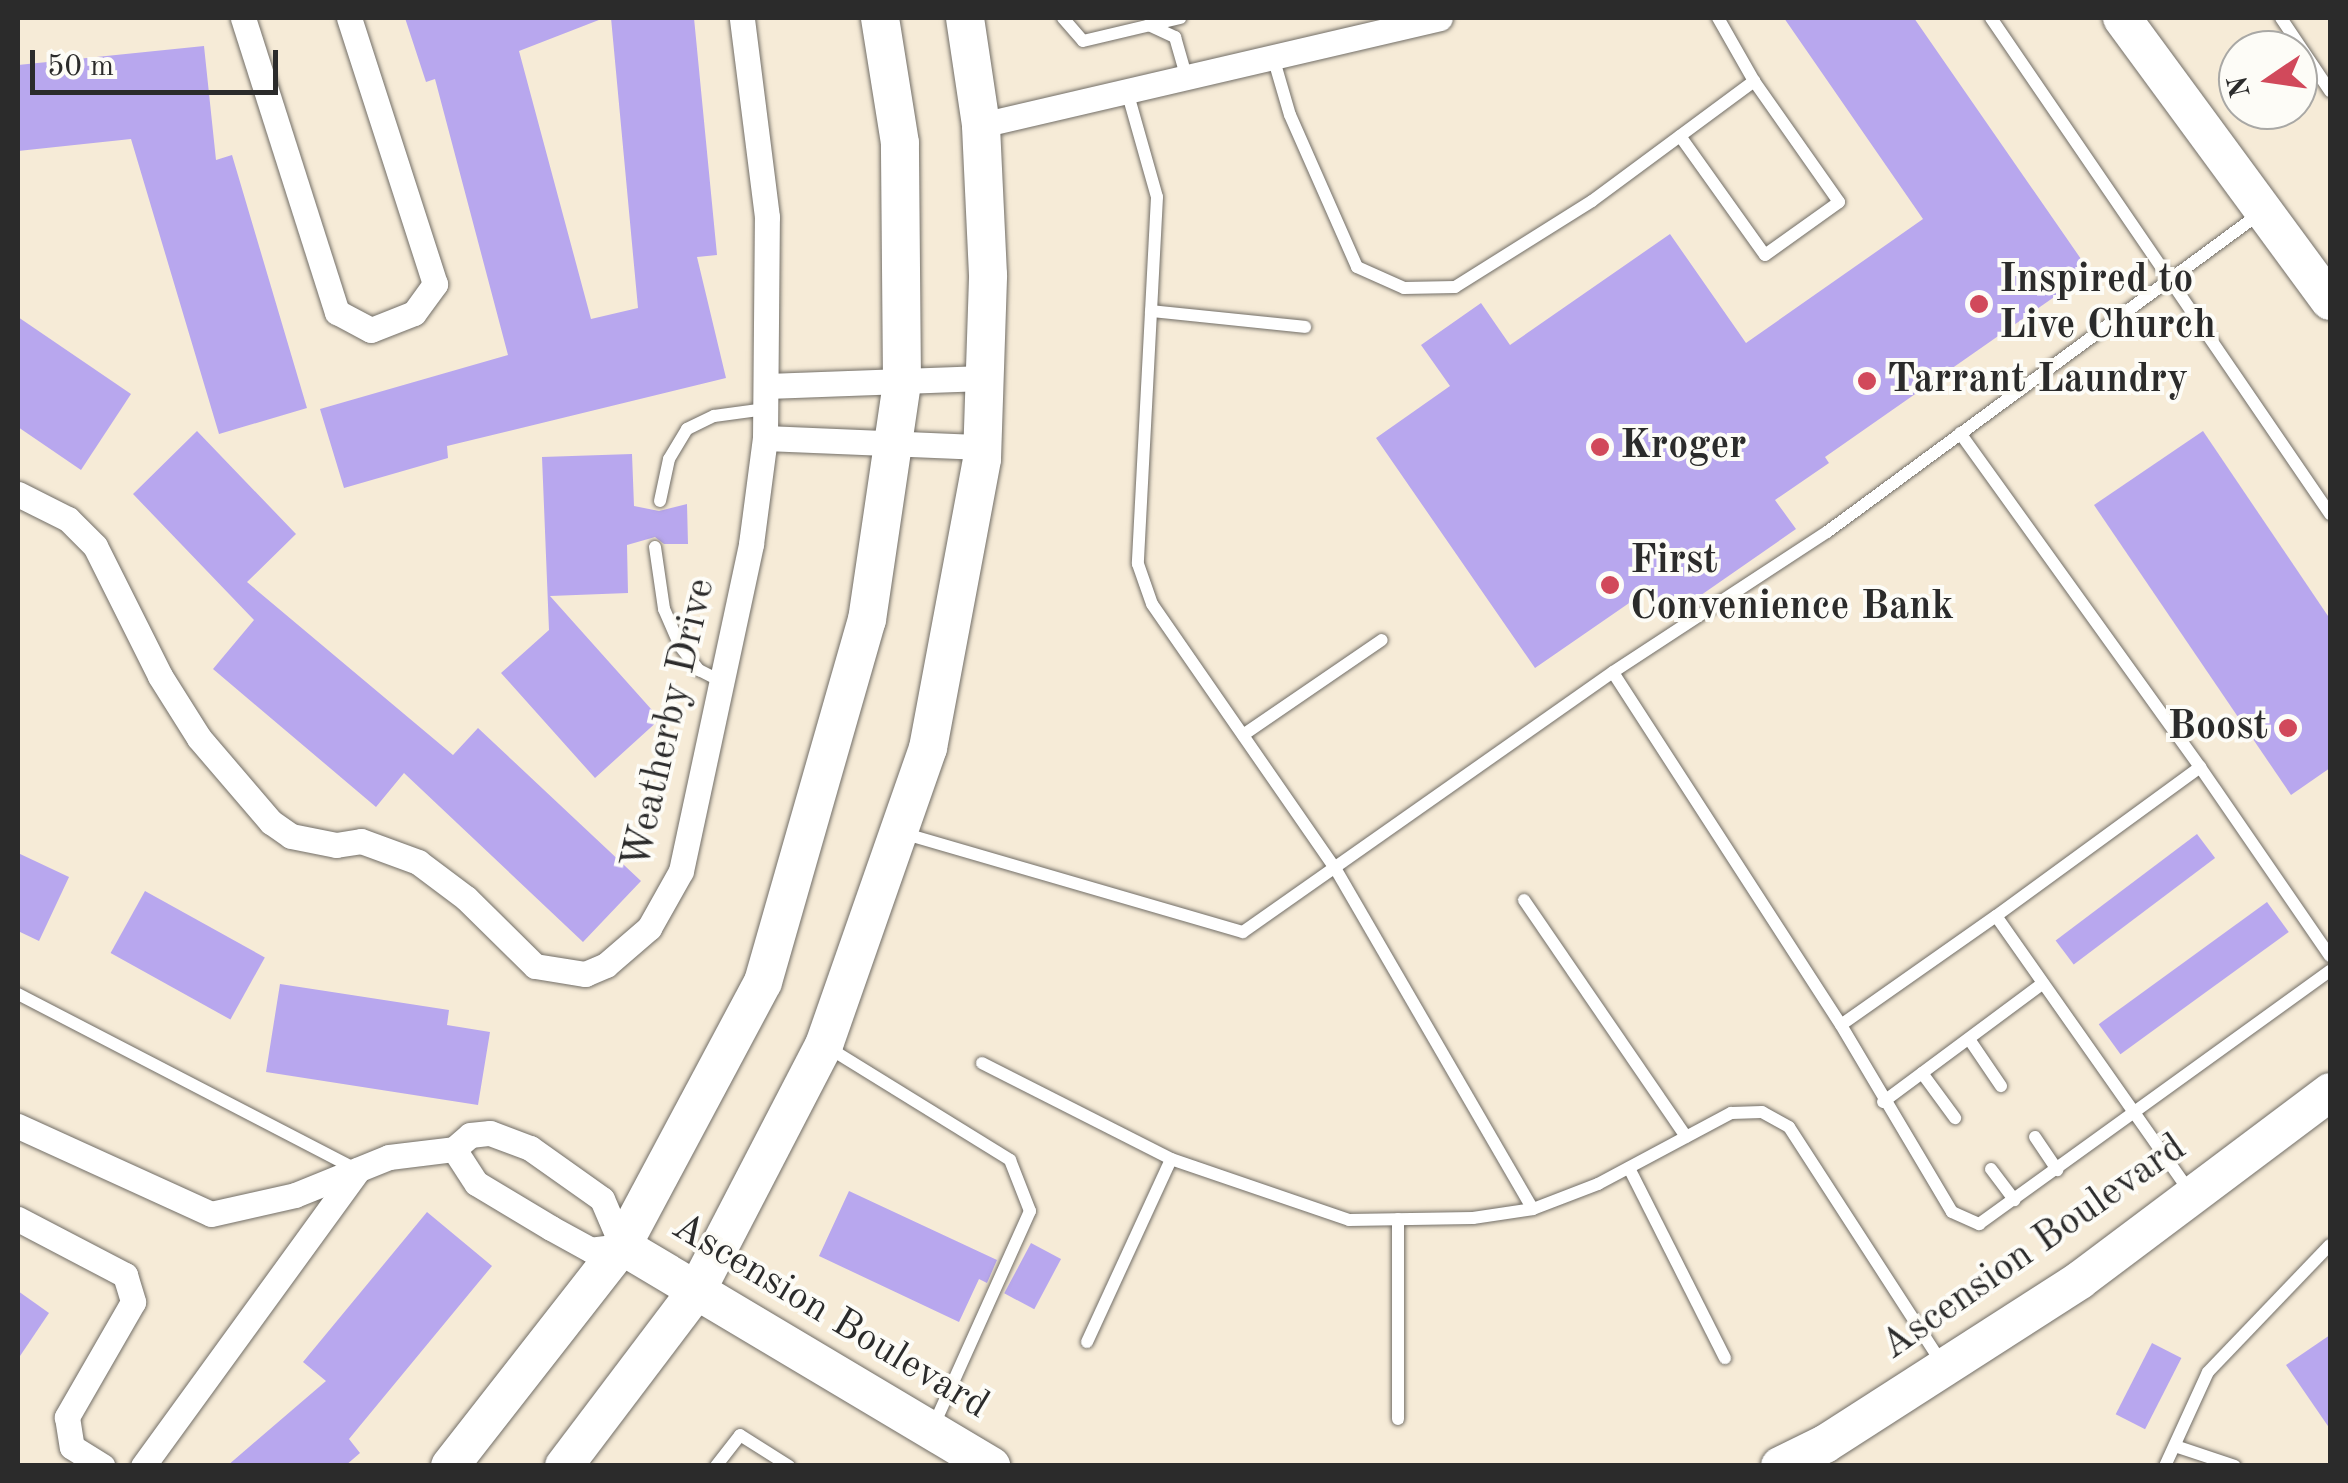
<!DOCTYPE html>
<style>
body{margin:0}
#map{position:relative;width:2348px;height:1483px;overflow:hidden;background:#f6ebd7;font-family:"Old Standard TT",serif}
div>[style]{position:absolute}
.building>*{inset:0;background:#b8a7ee;transform-origin:0 0}
.roads{filter:drop-shadow(0 0 2px #726e67) drop-shadow(0 0 2px #726e67)}
.lane>*{height:12px;margin:-6px;padding:0 6px;transform-origin:6px;border-radius:6px;background:#fff}
.street>*{height:25px;margin:-12.5px;padding:0 12.5px;transform-origin:12.5px;border-radius:12.5px;background:#fff}
.secondary>*{height:38px;margin:-19px;padding:0 19px;transform-origin:19px;border-radius:19px;background:#fff}
.dots>*{width:28px;height:28px;translate:-50% -50%;box-sizing:border-box;border:5px solid #fdfcf7;border-radius:50%}
span{translate:-50% -50%;white-space:nowrap;text-align:center;line-height:1.15;-webkit-text-stroke:8px #fdfcf7;paint-order:stroke}
.poi-label{font-size:40px;color:#2b2b2b;font-weight:700}
.left{translate:0 -50%;text-align:left}
.right{translate:-100% -50%;text-align:right}
.street-label{font-size:40px;color:#2b2b2b}
.frame{position:absolute;inset:0;border:20px solid #2b2b2b;pointer-events:none}
.north{position:absolute;left:2218px;top:30px;width:100px;height:100px;box-sizing:border-box;background:#fdfcf7;border:2px solid #a9a8a5;border-radius:50%;rotate:257deg;font-size:28px;font-weight:700;line-height:40px;text-align:center;color:#2b2b2b}
.north::after{content:'';display:block;margin:auto;width:35px;height:45px;background:#d1495b;clip-path:polygon(50% 0,100% 100%,50% 72%,0 100%)}
.scale{position:absolute;left:30px;top:50px;width:248px;height:45px;box-sizing:border-box;border:5px solid #2b2b2b;border-top:0;padding-left:12px;font-size:30px;line-height:35px;white-space:nowrap;color:#2b2b2b;-webkit-text-stroke:8px #fdfcf7;paint-order:stroke}
</style>
<div id="map">
<div class="building">
<div style="clip-path:polygon(405px 18px,604px 18px,519px 51px,591px 319px,638px 308px,611px 18px,694px 18px,717px 255px,697px 257px,726px 378px,447px 446px,448px 458px,344px 488px,320px 409px,508px 355px,435px 79px,426px 82px)"></div>
<div style="clip-path:polygon(1784px 18px,1914px 18px,2090px 272px,1825px 457px,1829px 463px,1775px 500px,1796px 529px,1668px 618px,1648px 590px,1535px 668px,1376px 438px,1450px 386px,1421px 345px,1481px 303px,1510px 345px,1670px 234px,1746px 343px,1923px 219px)"></div>
<div style="clip-path:polygon(204px 46px,216px 160px,232px 155px,307px 408px,219px 434px,131px 139px,18px 151px,18px 65px)"></div>
<div style="clip-path:polygon(18px 317px,131px 394px,81px 470px,18px 427px)"></div>
<div style="clip-path:polygon(197px 431px,296px 534px,247px 582px,453px 755px,478px 728px,641px 881px,583px 942px,404px 773px,376px 807px,213px 669px,254px 620px,133px 494px)"></div>
<div style="clip-path:polygon(2203px 431px,2330px 619px,2330px 768px,2291px 795px,2094px 505px)"></div>
<div style="clip-path:polygon(632px 454px,634px 506px,659px 511px,687px 504px,688px 544px,664px 544px,655px 537px,627px 545px,628px 593px,550px 596px,660px 719px,595px 778px,501px 673px,549px 630px,542px 457px)"></div>
<div style="left:2197px;top:834px;width:30px;height:177px;rotate:53deg"></div>
<div style="clip-path:polygon(18px 853px,69px 877px,39px 941px,18px 931px)"></div>
<div style="left:145px;top:891px;width:137px;height:71px;rotate:29deg"></div>
<div style="left:2267px;top:902px;width:37px;height:208px;rotate:54deg"></div>
<div style="clip-path:polygon(280px 984px,449px 1010px,447px 1025px,490px 1032px,478px 1105px,266px 1072px)"></div>
<div style="clip-path:polygon(849px 1191px,997px 1260px,987px 1283px,979px 1279px,959px 1322px,819px 1256px)"></div>
<div style="clip-path:polygon(427px 1212px,492px 1266px,349px 1439px,360px 1453px,345px 1466px,227px 1466px,326px 1381px,303px 1362px)"></div>
<div style="left:1031px;top:1243px;width:34px;height:57px;rotate:28deg"></div>
<div style="clip-path:polygon(18px 1291px,49px 1313px,18px 1359px)"></div>
<div style="clip-path:polygon(2330px 1335px,2330px 1429px,2286px 1365px)"></div>
<div style="left:2152px;top:1343px;width:33px;height:80px;rotate:27deg"></div>
</div>
<div class="roads">
<div class="lane">
<div style="left:1063px;top:18px;width:30px;rotate:49deg"></div>
<div style="left:1083px;top:41px;width:100px;rotate:-13.3deg"></div>
<div style="left:1991px;top:18px;width:601px;rotate:55.65deg"></div>
<div style="left:2281px;top:18px;width:88px;rotate:56.1deg"></div>
<div style="left:1149px;top:25px;width:29px;rotate:25deg"></div>
<div style="left:1175px;top:37px;width:40px;rotate:74deg"></div>
<div style="left:1273px;top:57px;width:60px;rotate:73.7deg"></div>
<div style="left:1290px;top:115px;width:166px;rotate:66.2deg"></div>
<div style="left:1357px;top:267px;width:51px;rotate:24.1deg"></div>
<div style="left:1404px;top:288px;width:51px;rotate:-1.1deg"></div>
<div style="left:1455px;top:287px;width:162px;rotate:-32.1deg"></div>
<div style="left:1592px;top:201px;width:202px;rotate:-36.5deg"></div>
<div style="left:1754px;top:81px;width:73px;rotate:-119.7deg"></div>
<div style="left:1127px;top:91px;width:110px;rotate:74.2deg"></div>
<div style="left:1157px;top:197px;width:367px;rotate:93deg"></div>
<div style="left:1138px;top:564px;width:42px;rotate:70.7deg"></div>
<div style="left:1152px;top:604px;width:321px;rotate:55.3deg"></div>
<div style="left:1335px;top:868px;width:394px;rotate:59.9deg"></div>
<div style="left:1680px;top:136px;width:146px;rotate:54.5deg"></div>
<div style="left:1765px;top:255px;width:91px;rotate:-35.6deg"></div>
<div style="left:1839px;top:202px;width:148px;rotate:-125.1deg"></div>
<div style="left:1151px;top:311px;width:155px;rotate:5.9deg"></div>
<div style="left:1960px;top:433px;width:411px;rotate:54.3deg"></div>
<div style="left:660px;top:501px;width:43px;rotate:-77.9deg"></div>
<div style="left:669px;top:459px;width:35px;rotate:-59deg"></div>
<div style="left:687px;top:429px;width:30px;rotate:-26deg"></div>
<div style="left:714px;top:416px;width:52px;rotate:-7.7deg"></div>
<div style="left:655px;top:547px;width:63px;rotate:81.7deg"></div>
<div style="left:664px;top:609px;width:40px;rotate:66.6deg"></div>
<div style="left:680px;top:646px;width:31px;rotate:52deg"></div>
<div style="left:699px;top:670px;width:22px;rotate:27deg"></div>
<div style="left:1243px;top:735px;width:168px;rotate:-34.4deg"></div>
<div style="left:902px;top:833px;width:355px;rotate:16.2deg"></div>
<div style="left:1243px;top:932px;width:452px;rotate:-35.1deg"></div>
<div style="left:1524px;top:900px;width:287px;rotate:55.6deg"></div>
<div style="left:1996px;top:916px;width:253px;rotate:-36.1deg"></div>
<div style="left:2200px;top:767px;width:229px;rotate:55.5deg"></div>
<div style="left:18px;top:994px;width:381px;rotate:27.4deg"></div>
<div style="left:1841px;top:1025px;width:217px;rotate:59.3deg"></div>
<div style="left:1952px;top:1212px;width:30px;rotate:24deg"></div>
<div style="left:1979px;top:1224px;width:433px;rotate:-35.8deg"></div>
<div style="left:1969px;top:1039px;width:57px;rotate:55.8deg"></div>
<div style="left:829px;top:1048px;width:213px;rotate:31.7deg"></div>
<div style="left:1010px;top:1160px;width:55px;rotate:68.6deg"></div>
<div style="left:1030px;top:1211px;width:237px;rotate:114.2deg"></div>
<div style="left:982px;top:1063px;width:212px;rotate:26.9deg"></div>
<div style="left:1171px;top:1159px;width:188px;rotate:18.9deg"></div>
<div style="left:1349px;top:1220px;width:124px;rotate:-0.9deg"></div>
<div style="left:1473px;top:1218px;width:61px;rotate:-8.5deg"></div>
<div style="left:1533px;top:1209px;width:70px;rotate:-21deg"></div>
<div style="left:1598px;top:1184px;width:151px;rotate:-28.1deg"></div>
<div style="left:1731px;top:1113px;width:31px;rotate:-2deg"></div>
<div style="left:1762px;top:1112px;width:31px;rotate:29deg"></div>
<div style="left:1789px;top:1127px;width:283px;rotate:57.1deg"></div>
<div style="left:1922px;top:1073px;width:56px;rotate:53.7deg"></div>
<div style="left:1883px;top:1102px;width:199px;rotate:-36.6deg"></div>
<div style="left:2035px;top:1137px;width:40px;rotate:56deg"></div>
<div style="left:1629px;top:1168px;width:213px;rotate:63.2deg"></div>
<div style="left:1991px;top:1169px;width:39px;rotate:53deg"></div>
<div style="left:2190px;top:1192px;width:337px;rotate:-125.1deg"></div>
<div style="left:1996px;top:916px;width:189px;rotate:144.9deg"></div>
<div style="left:1841px;top:1025px;width:420px;rotate:-122.9deg"></div>
<div style="left:1613px;top:672px;width:256px;rotate:-33.2deg"></div>
<div style="left:1827px;top:532px;width:536px;rotate:-36.36deg"></div>
<div style="left:1087px;top:1342px;width:201px;rotate:-65.3deg"></div>
<div style="left:1398px;top:1419px;width:200px;rotate:-90deg"></div>
<div style="left:2175px;top:1446px;width:63px;rotate:18.4deg"></div>
<div style="left:716px;top:1466px;width:39px;rotate:-52deg"></div>
<div style="left:740px;top:1435px;width:58px;rotate:32.3deg"></div>
<div style="left:2165px;top:1466px;width:103px;rotate:-65.4deg"></div>
<div style="left:2208px;top:1372px;width:176px;rotate:-46.2deg"></div>
</div>
<div class="street">
<div style="left:243px;top:18px;width:309px;rotate:72.3deg"></div>
<div style="left:337px;top:312px;width:38px;rotate:28deg"></div>
<div style="left:371px;top:330px;width:46px;rotate:-21.6deg"></div>
<div style="left:414px;top:313px;width:36px;rotate:-54deg"></div>
<div style="left:435px;top:284px;width:280px;rotate:-107.9deg"></div>
<div style="left:981px;top:125px;width:471px;rotate:-13.1deg"></div>
<div style="left:767px;top:386px;width:217px;rotate:-2.1deg"></div>
<div style="left:765px;top:438px;width:218px;rotate:2.4deg"></div>
<div style="left:18px;top:494px;width:56px;rotate:26.6deg"></div>
<div style="left:68px;top:519px;width:38px;rotate:45deg"></div>
<div style="left:95px;top:546px;width:145px;rotate:63.4deg"></div>
<div style="left:160px;top:676px;width:73px;rotate:57.8deg"></div>
<div style="left:199px;top:738px;width:111px;rotate:49.4deg"></div>
<div style="left:271px;top:822px;width:24px;rotate:35deg"></div>
<div style="left:291px;top:836px;width:46px;rotate:11.3deg"></div>
<div style="left:336px;top:845px;width:25px;rotate:-9deg"></div>
<div style="left:361px;top:841px;width:61px;rotate:20.2deg"></div>
<div style="left:418px;top:862px;width:60px;rotate:36.9deg"></div>
<div style="left:466px;top:898px;width:97px;rotate:44.6deg"></div>
<div style="left:535px;top:966px;width:51px;rotate:9.1deg"></div>
<div style="left:585px;top:974px;width:23px;rotate:-23deg"></div>
<div style="left:606px;top:965px;width:57px;rotate:-40.7deg"></div>
<div style="left:649px;top:928px;width:65px;rotate:-60.7deg"></div>
<div style="left:681px;top:871px;width:334px;rotate:-77.9deg"></div>
<div style="left:751px;top:544px;width:107px;rotate:-82.5deg"></div>
<div style="left:765px;top:438px;width:221px;rotate:-89.5deg"></div>
<div style="left:767px;top:217px;width:201px;rotate:-97.2deg"></div>
<div style="left:18px;top:1126px;width:212px;rotate:24.5deg"></div>
<div style="left:211px;top:1214px;width:86px;rotate:-12.7deg"></div>
<div style="left:295px;top:1195px;width:101px;rotate:-22deg"></div>
<div style="left:389px;top:1157px;width:65px;rotate:-7deg"></div>
<div style="left:454px;top:1149px;width:21px;rotate:-41deg"></div>
<div style="left:470px;top:1135px;width:20px;rotate:-6deg"></div>
<div style="left:490px;top:1133px;width:43px;rotate:20.6deg"></div>
<div style="left:530px;top:1148px;width:88px;rotate:35.3deg"></div>
<div style="left:602px;top:1199px;width:51px;rotate:66.9deg"></div>
<div style="left:622px;top:1246px;width:31px;rotate:173deg"></div>
<div style="left:591px;top:1250px;width:46px;rotate:-151.2deg"></div>
<div style="left:551px;top:1228px;width:87px;rotate:-149deg"></div>
<div style="left:476px;top:1183px;width:40px;rotate:-122.9deg"></div>
<div style="left:18px;top:1219px;width:121px;rotate:27.6deg"></div>
<div style="left:125px;top:1275px;width:28px;rotate:73deg"></div>
<div style="left:133px;top:1302px;width:133px;rotate:119.9deg"></div>
<div style="left:67px;top:1417px;width:30px;rotate:81deg"></div>
<div style="left:72px;top:1447px;width:36px;rotate:32deg"></div>
<div style="left:143px;top:1466px;width:366px;rotate:-54deg"></div>
</div>
<div class="secondary">
<div style="left:2122px;top:18px;width:351px;rotate:53.7deg"></div>
<div style="left:622px;top:1246px;width:430px;rotate:30.8deg"></div>
<div style="left:450px;top:1466px;width:279px;rotate:-52deg"></div>
<div style="left:622px;top:1246px;width:299px;rotate:-61.9deg"></div>
<div style="left:763px;top:982px;width:377px;rotate:-74deg"></div>
<div style="left:867px;top:620px;width:241px;rotate:-81.6deg"></div>
<div style="left:902px;top:382px;width:239px;rotate:-90.5deg"></div>
<div style="left:900px;top:143px;width:127px;rotate:-99.1deg"></div>
<div style="left:564px;top:1466px;width:221px;rotate:-52.9deg"></div>
<div style="left:697px;top:1290px;width:276px;rotate:-62.6deg"></div>
<div style="left:824px;top:1045px;width:315px;rotate:-70.7deg"></div>
<div style="left:928px;top:748px;width:294px;rotate:-79.4deg"></div>
<div style="left:982px;top:459px;width:184px;rotate:-88.1deg"></div>
<div style="left:988px;top:275px;width:150px;rotate:-92.7deg"></div>
<div style="left:981px;top:125px;width:108px;rotate:-98.5deg"></div>
<div style="left:1780px;top:1466px;width:50px;rotate:-26.1deg"></div>
<div style="left:1825px;top:1444px;width:303px;rotate:-32.7deg"></div>
<div style="left:2080px;top:1280px;width:313px;rotate:-36.9deg"></div>
</div>
</div>
<div class="dots">
<div style="left:1979px;top:304px;background:#d1495b"></div>
<div style="left:1867px;top:381px;background:#d1495b"></div>
<div style="left:1600px;top:447px;background:#d1495b"></div>
<div style="left:1610px;top:585px;background:#d1495b"></div>
<div style="left:2288px;top:728px;background:#d1495b"></div>
</div>
<div class="poi-label">
<span class="left" style="left:1999px;top:304px">Inspired to<br>Live Church</span>
<span class="left" style="left:1887px;top:381px">Tarrant Laundry</span>
<span class="left" style="left:1620px;top:447px">Kroger</span>
<span class="left" style="left:1630px;top:585px">First<br>Convenience Bank</span>
<span class="right" style="left:2268px;top:728px">Boost</span>
</div>
<div class="street-label">
<span style="left:670px;top:724px;rotate:-77deg">Weatherby Drive</span>
<span style="left:2034px;top:1248px;rotate:-35deg">Ascension Boulevard</span>
<span style="left:830px;top:1317px;rotate:31deg">Ascension Boulevard</span>
</div>
<div class="frame"></div>
<div class="north">N</div>
<div class="scale">50 m</div>
</div>
